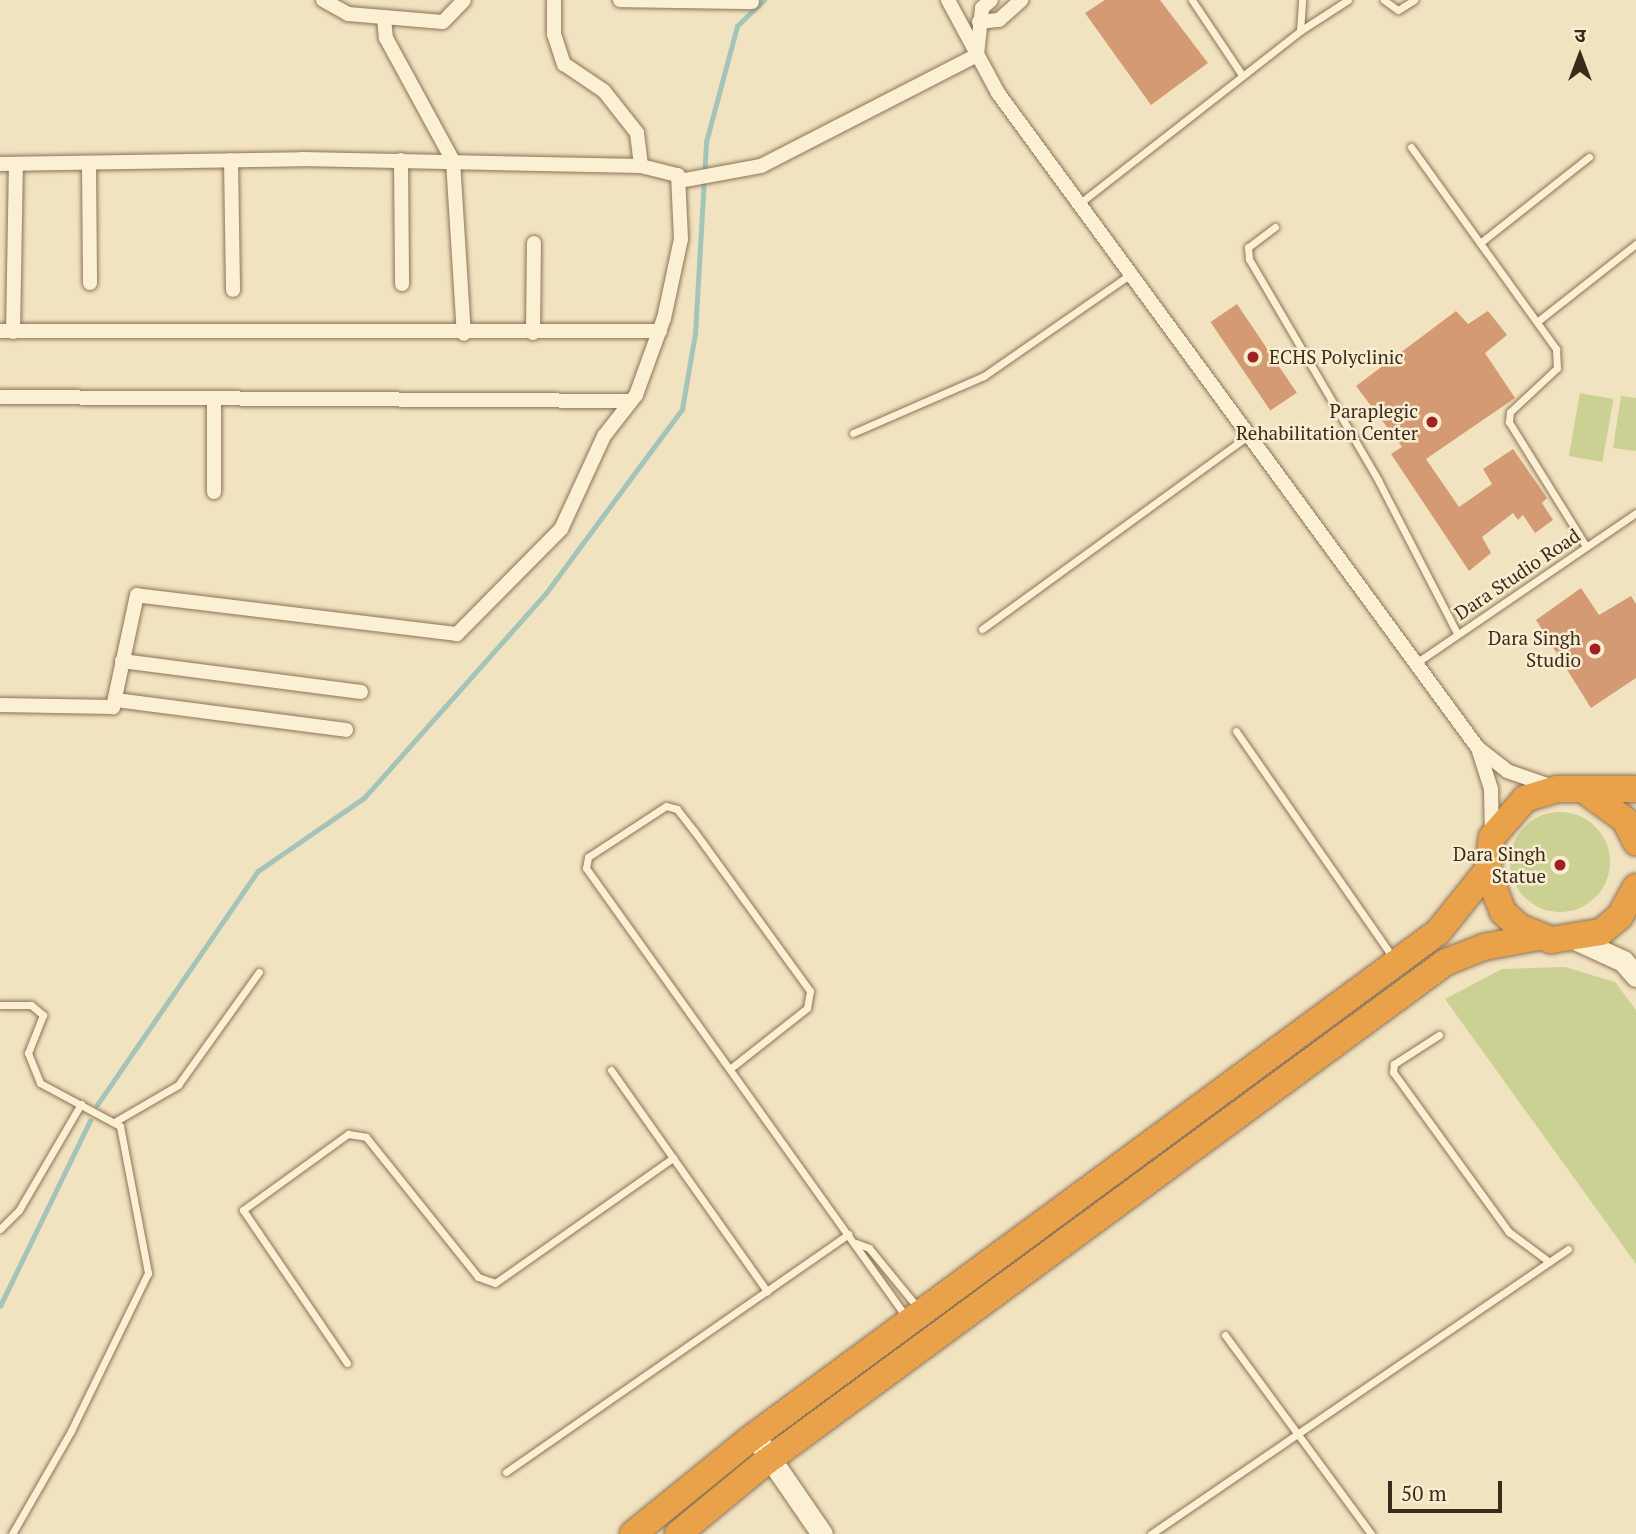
<!DOCTYPE html>
<meta charset="utf-8">
<style>
body{margin:0}
#map{position:relative;width:1636px;height:1534px;overflow:hidden;background:#f2e3c0;font-family:"PT Serif","Noto Sans Devanagari",serif}
div>[style]{position:absolute}
.green>*{inset:0;background:#cad193;transform-origin:0 0}
.round{border-radius:50%}
.stream>*{height:4.5px;margin:-2.25px;padding:0 2.25px;transform-origin:2.25px;border-radius:2.25px;background:#a4c4ba}
.building>*{inset:0;background:#d39a73;transform-origin:0 0}
.roads{filter:drop-shadow(0 0 2px #8d7356) drop-shadow(0 0 2px #8d7356)}
.lane>*{height:7px;margin:-3.5px;padding:0 3.5px;transform-origin:3.5px;border-radius:3.5px;background:#fcf0d4}
.street>*{height:14px;margin:-7px;padding:0 7px;transform-origin:7px;border-radius:7px;background:#fcf0d4}
.secondary>*{height:21px;margin:-10.5px;padding:0 10.5px;transform-origin:10.5px;border-radius:10.5px;background:#fcf0d4}
.highway>*{height:26px;margin:-13px;padding:0 13px;transform-origin:13px;border-radius:13px;background:#e9a249}
.dots>*{width:19px;height:19px;translate:-50% -50%;box-sizing:border-box;border:4px solid #f8edd1;border-radius:50%}
span{translate:-50% -50%;white-space:nowrap;text-align:center;line-height:1.15;-webkit-text-stroke:5px #f8edd1;paint-order:stroke}
.poi-label{font-size:19px;color:#3b2b1c}
.left{translate:0 -50%;text-align:left}
.right{translate:-100% -50%;text-align:right}
.street-label{font-size:19px;color:#3b2b1c}
.north{position:absolute;left:1545px;top:21px;width:70px;height:70px;-webkit-text-stroke:5px #f8edd1;paint-order:stroke;rotate:0deg;font-size:19px;font-weight:700;line-height:28px;text-align:center;color:#3b2b1c}
.north::after{content:'';display:block;margin:auto;width:24px;height:32px;background:#3b2b1c;clip-path:polygon(50% 0,100% 100%,50% 72%,0 100%)}
.scale{position:absolute;left:1388px;top:1481px;width:114px;height:32px;box-sizing:border-box;border:4px solid #3b2b1c;border-top:0;padding-left:9px;font-size:21px;line-height:24px;white-space:nowrap;color:#3b2b1c;-webkit-text-stroke:5px #f8edd1;paint-order:stroke}
</style>
<div id="map">
<div class="green">
<div style="left:1580px;top:393px;width:34px;height:64px;rotate:10deg"></div>
<div style="clip-path:polygon(1621px 396px,1636px 398px,1636px 451px,1613px 448px)"></div>
<div class="round" style="left:1510px;top:812px;width:100px;height:100px"></div>
<div style="clip-path:polygon(1565px 967px,1615px 982px,1636px 1010px,1636px 1264px,1445px 999px,1502px 969px)"></div>
</div>
<div class="stream">
<div style="left:97px;top:1105px;width:284px;rotate:-55.5deg"></div>
<div style="left:258px;top:871px;width:129px;rotate:-34.6deg"></div>
<div style="left:364px;top:798px;width:274px;rotate:-48.4deg"></div>
<div style="left:546px;top:593px;width:229px;rotate:-53.5deg"></div>
<div style="left:682px;top:409px;width:76px;rotate:-80.2deg"></div>
<div style="left:695px;top:334px;width:192px;rotate:-86.7deg"></div>
<div style="left:706px;top:142px;width:120px;rotate:-75deg"></div>
<div style="left:737px;top:26px;width:37px;rotate:-44deg"></div>
<div style="left:0;top:1306px;width:206px;rotate:-64.1deg"></div>
</div>
<div class="building">
<div style="clip-path:polygon(1105px 0,1160px 0,1208px 63px,1151px 105px,1085px 13px)"></div>
<div style="left:1237px;top:304px;width:107px;height:32px;rotate:56deg"></div>
<div style="clip-path:polygon(1456px 311px,1468px 324px,1488px 311px,1507px 335px,1485px 353px,1515px 398px,1426px 459px,1459px 507px,1492px 484px,1483px 469px,1513px 449px,1547px 498px,1542px 503px,1553px 520px,1535px 533px,1523px 515px,1518px 520px,1513px 513px,1482px 537px,1491px 553px,1469px 571px,1391px 454px,1402px 447px,1356px 386px)"></div>
<div style="clip-path:polygon(1581px 588px,1599px 615px,1631px 596px,1636px 604px,1636px 678px,1591px 708px,1536px 620px)"></div>
</div>
<div class="roads">
<div class="lane">
<div style="left:1192px;top:0;width:90px;rotate:56.3deg"></div>
<div style="left:1384px;top:0;width:17px;rotate:36deg"></div>
<div style="left:1398px;top:10px;width:19px;rotate:-32deg"></div>
<div style="left:1300px;top:31px;width:57px;rotate:-32.9deg"></div>
<div style="left:1411px;top:147px;width:249px;rotate:54.3deg"></div>
<div style="left:1556px;top:349px;width:19px;rotate:87deg"></div>
<div style="left:1557px;top:368px;width:64px;rotate:136.9deg"></div>
<div style="left:1510px;top:412px;width:10px;rotate:96deg"></div>
<div style="left:1509px;top:422px;width:146px;rotate:58.2deg"></div>
<div style="left:1080px;top:203px;width:279px;rotate:-38deg"></div>
<div style="left:1300px;top:31px;width:31px;rotate:-86deg"></div>
<div style="left:1275px;top:227px;width:34px;rotate:143deg"></div>
<div style="left:1248px;top:247px;width:12px;rotate:85deg"></div>
<div style="left:1249px;top:259px;width:256px;rotate:59.7deg"></div>
<div style="left:1378px;top:480px;width:172px;rotate:62.7deg"></div>
<div style="left:1480px;top:243px;width:139px;rotate:-38.3deg"></div>
<div style="left:1538px;top:321px;width:125px;rotate:-38.2deg"></div>
<div style="left:853px;top:433px;width:143px;rotate:-23.5deg"></div>
<div style="left:984px;top:376px;width:179px;rotate:-34.8deg"></div>
<div style="left:982px;top:629px;width:330px;rotate:-36deg"></div>
<div style="left:1416px;top:663px;width:266px;rotate:-34.3deg"></div>
<div style="left:1236px;top:731px;width:277px;rotate:55.3deg"></div>
<div style="left:0;top:1005px;width:31px"></div>
<div style="left:31px;top:1005px;width:16px;rotate:40deg"></div>
<div style="left:43px;top:1015px;width:41px;rotate:111.5deg"></div>
<div style="left:28px;top:1053px;width:32px;rotate:68deg"></div>
<div style="left:40px;top:1083px;width:91px;rotate:28.3deg"></div>
<div style="left:120px;top:1126px;width:150px;rotate:79.2deg"></div>
<div style="left:148px;top:1273px;width:176px;rotate:116deg"></div>
<div style="left:71px;top:1431px;width:119px;rotate:119.8deg"></div>
<div style="left:1439px;top:1035px;width:54px;rotate:147.2deg"></div>
<div style="left:1394px;top:1064px;width:8px;rotate:97deg"></div>
<div style="left:1393px;top:1072px;width:198px;rotate:54.1deg"></div>
<div style="left:1509px;top:1232px;width:49px;rotate:36.6deg"></div>
<div style="left:731px;top:1068px;width:97px;rotate:-38.3deg"></div>
<div style="left:807px;top:1008px;width:17px;rotate:-80deg"></div>
<div style="left:810px;top:991px;width:198px;rotate:-125.9deg"></div>
<div style="left:694px;top:831px;width:28px;rotate:-128deg"></div>
<div style="left:677px;top:809px;width:11px;rotate:-165deg"></div>
<div style="left:666px;top:806px;width:93px;rotate:146.8deg"></div>
<div style="left:588px;top:857px;width:11px;rotate:100deg"></div>
<div style="left:586px;top:868px;width:553px;rotate:54.5deg"></div>
<div style="left:611px;top:1070px;width:271px;rotate:54.8deg"></div>
<div style="left:116px;top:1121px;width:72px;rotate:-30.1deg"></div>
<div style="left:178px;top:1085px;width:139px;rotate:-54.4deg"></div>
<div style="left:0;top:1229px;width:27px;rotate:-45deg"></div>
<div style="left:19px;top:1210px;width:123px;rotate:-59.7deg"></div>
<div style="left:856px;top:1243px;width:14px;rotate:21deg"></div>
<div style="left:869px;top:1248px;width:79px;rotate:50.7deg"></div>
<div style="left:1225px;top:1335px;width:247px;rotate:53.7deg"></div>
<div style="left:347px;top:1363px;width:185px;rotate:-124.2deg"></div>
<div style="left:243px;top:1210px;width:130px;rotate:-35.9deg"></div>
<div style="left:348px;top:1134px;width:18px;rotate:9deg"></div>
<div style="left:366px;top:1137px;width:179px;rotate:51.3deg"></div>
<div style="left:478px;top:1277px;width:18px;rotate:19deg"></div>
<div style="left:495px;top:1283px;width:218px;rotate:-35.1deg"></div>
<div style="left:506px;top:1472px;width:417px;rotate:-34.8deg"></div>
<div style="left:1151px;top:1534px;width:505px;rotate:-34.35deg"></div>
</div>
<div class="street">
<div style="left:323px;top:0;width:29px;rotate:29deg"></div>
<div style="left:348px;top:14px;width:95px;rotate:4.8deg"></div>
<div style="left:443px;top:22px;width:30px;rotate:-46deg"></div>
<div style="left:554px;top:0;width:34px;rotate:90deg"></div>
<div style="left:554px;top:34px;width:32px;rotate:72deg"></div>
<div style="left:564px;top:64px;width:48px;rotate:34deg"></div>
<div style="left:604px;top:91px;width:53px;rotate:51.8deg"></div>
<div style="left:637px;top:133px;width:33px;rotate:83deg"></div>
<div style="left:620px;top:0;width:132px;rotate:0.9deg"></div>
<div style="left:948px;top:0;width:106px;rotate:61.7deg"></div>
<div style="left:998px;top:93px;width:812px;rotate:53.77deg"></div>
<div style="left:1478px;top:748px;width:37px;rotate:38deg"></div>
<div style="left:1507px;top:771px;width:49px;rotate:19.2deg"></div>
<div style="left:384px;top:17px;width:21px;rotate:85deg"></div>
<div style="left:386px;top:38px;width:140px;rotate:61.4deg"></div>
<div style="left:453px;top:161px;width:173px;rotate:86.4deg"></div>
<div style="left:979px;top:22px;width:20px;rotate:-6deg"></div>
<div style="left:999px;top:20px;width:30px;rotate:-42deg"></div>
<div style="left:231px;top:160px;width:130px;rotate:89.1deg"></div>
<div style="left:401px;top:160px;width:124px;rotate:89.5deg"></div>
<div style="left:0;top:164px;width:302px;rotate:-0.9deg"></div>
<div style="left:302px;top:159px;width:339px;rotate:1.2deg"></div>
<div style="left:641px;top:166px;width:38px;rotate:14deg"></div>
<div style="left:678px;top:175px;width:64px;rotate:87.3deg"></div>
<div style="left:681px;top:239px;width:81px;rotate:102.1deg"></div>
<div style="left:664px;top:318px;width:82px;rotate:110deg"></div>
<div style="left:636px;top:395px;width:52px;rotate:128deg"></div>
<div style="left:604px;top:436px;width:102px;rotate:114.8deg"></div>
<div style="left:561px;top:529px;width:148px;rotate:134.7deg"></div>
<div style="left:457px;top:634px;width:322px;rotate:-173.1deg"></div>
<div style="left:137px;top:595px;width:115px;rotate:102.1deg"></div>
<div style="left:113px;top:707px;width:113px;rotate:-179deg"></div>
<div style="left:89px;top:164px;width:119px;rotate:89.5deg"></div>
<div style="left:679px;top:181px;width:83px;rotate:-10.4deg"></div>
<div style="left:761px;top:166px;width:243px;rotate:-27.2deg"></div>
<div style="left:977px;top:55px;width:47px;rotate:-83.9deg"></div>
<div style="left:982px;top:8px;width:12px;rotate:-42deg"></div>
<div style="left:0;top:331px;width:660px"></div>
<div style="left:13px;top:332px;width:168px;rotate:-89deg"></div>
<div style="left:533px;top:333px;width:90px;rotate:-89.4deg"></div>
<div style="left:0;top:397px;width:629px;rotate:0.36deg"></div>
<div style="left:214px;top:401px;width:91px;rotate:90deg"></div>
<div style="left:122px;top:661px;width:241px;rotate:7.4deg"></div>
<div style="left:116px;top:700px;width:232px;rotate:7.4deg"></div>
<div style="left:1478px;top:748px;width:43px;rotate:72.4deg"></div>
<div style="left:1491px;top:789px;width:47px;rotate:88.8deg"></div>
</div>
<div class="secondary">
<div style="left:1577px;top:940px;width:51px;rotate:24.5deg"></div>
<div style="left:1623px;top:961px;width:20px;rotate:49deg"></div>
<div style="left:754px;top:1435px;width:120px;rotate:55.5deg"></div>
</div>
<div class="highway">
<div style="left:1636px;top:789px;width:79px;rotate:180deg"></div>
<div style="left:1557px;top:789px;width:34px;rotate:163deg"></div>
<div style="left:1525px;top:799px;width:50px;rotate:131deg"></div>
<div style="left:1492px;top:837px;width:34px;rotate:98deg"></div>
<div style="left:1487px;top:871px;width:44px;rotate:68.7deg"></div>
<div style="left:1503px;top:912px;width:22px;rotate:43deg"></div>
<div style="left:1519px;top:927px;width:35px;rotate:22deg"></div>
<div style="left:1551px;top:940px;width:51px;rotate:-9.1deg"></div>
<div style="left:1601px;top:932px;width:25px;rotate:-40deg"></div>
<div style="left:1620px;top:916px;width:33px;rotate:-61deg"></div>
<div style="left:1588px;top:793px;width:46px;rotate:36.1deg"></div>
<div style="left:1625px;top:820px;width:25px;rotate:63deg"></div>
<div style="left:633px;top:1534px;width:151px;rotate:-39.1deg"></div>
<div style="left:750px;top:1439px;width:855px;rotate:-36.39deg"></div>
<div style="left:1438px;top:932px;width:78px;rotate:-51.2deg"></div>
<div style="left:678px;top:1534px;width:110px;rotate:-39.5deg"></div>
<div style="left:763px;top:1464px;width:848px;rotate:-36.32deg"></div>
<div style="left:1446px;top:962px;width:41px;rotate:-21.5deg"></div>
<div style="left:1484px;top:947px;width:55px;rotate:-10.5deg"></div>
</div>
</div>
<div class="dots">
<div style="left:1253px;top:357px;background:#a12123"></div>
<div style="left:1432px;top:422px;background:#a12123"></div>
<div style="left:1595px;top:649px;background:#a12123"></div>
<div style="left:1560px;top:865px;background:#a12123"></div>
</div>
<div class="poi-label">
<span class="left" style="left:1269px;top:357px">ECHS Polyclinic</span>
<span class="right" style="left:1418px;top:422px">Paraplegic<br>Rehabilitation Center</span>
<span class="right" style="left:1581px;top:649px">Dara Singh<br>Studio</span>
<span class="right" style="left:1546px;top:865px">Dara Singh<br>Statue</span>
</div>
<div class="street-label">
<span style="left:1517px;top:574px;rotate:-34deg">Dara Studio Road</span>
</div>
<div class="north">उ</div>
<div class="scale">50 m</div>
</div>
